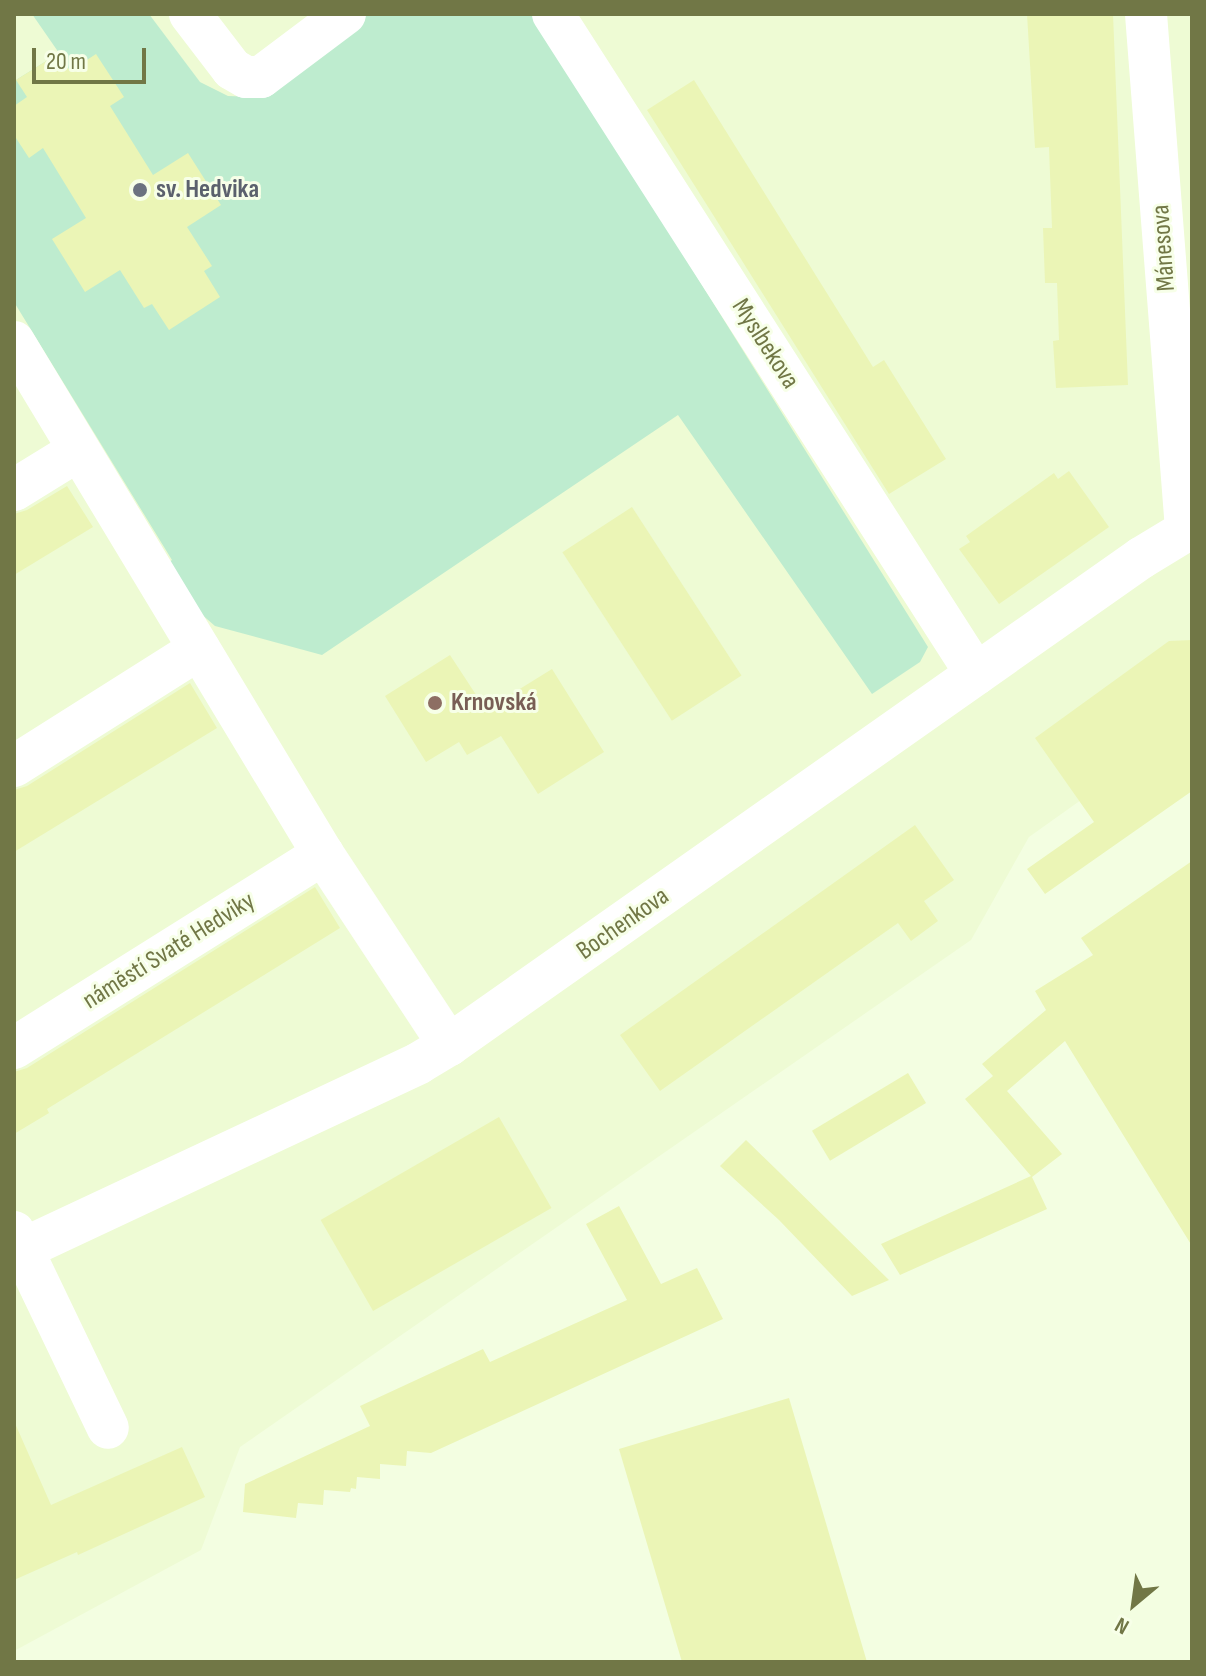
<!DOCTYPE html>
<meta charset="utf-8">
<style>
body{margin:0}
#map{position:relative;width:1206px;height:1676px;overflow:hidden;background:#f3fee1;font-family:"Sofia Sans Condensed",sans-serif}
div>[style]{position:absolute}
.residential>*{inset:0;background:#eefbd4}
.green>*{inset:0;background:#beeccf}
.building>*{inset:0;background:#ebf5b6;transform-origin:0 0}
.minor>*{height:42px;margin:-21px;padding:0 21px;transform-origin:21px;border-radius:21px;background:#fff}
.dots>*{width:22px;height:22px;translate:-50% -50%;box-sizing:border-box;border:4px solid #f7ffe8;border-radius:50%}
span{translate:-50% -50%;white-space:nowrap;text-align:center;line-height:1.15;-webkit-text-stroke:6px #f7ffe8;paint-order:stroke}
.worship-label{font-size:26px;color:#5b616d;font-weight:700}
.left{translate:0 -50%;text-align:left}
.street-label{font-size:26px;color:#717746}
.education-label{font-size:26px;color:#785e54;font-weight:700}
.frame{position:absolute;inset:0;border:16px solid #717746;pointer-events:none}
.north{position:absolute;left:1094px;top:1564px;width:80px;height:80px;-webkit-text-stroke:6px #f7ffe8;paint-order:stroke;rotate:209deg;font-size:22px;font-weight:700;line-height:32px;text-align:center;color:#717746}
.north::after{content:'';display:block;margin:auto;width:28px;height:36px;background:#717746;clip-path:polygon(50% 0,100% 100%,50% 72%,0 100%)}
.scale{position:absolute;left:32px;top:48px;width:114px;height:36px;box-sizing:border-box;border:4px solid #717746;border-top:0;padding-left:10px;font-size:24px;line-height:28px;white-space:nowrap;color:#717746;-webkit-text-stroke:6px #f7ffe8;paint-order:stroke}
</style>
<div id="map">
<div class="residential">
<div style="clip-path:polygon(14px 14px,1192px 14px,1192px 721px,1029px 837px,971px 940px,240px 1447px,201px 1550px,14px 1651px)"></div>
</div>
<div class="green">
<div style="clip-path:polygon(32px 14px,149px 14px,200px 82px,228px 96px,257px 97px,363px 14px,533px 14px,928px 647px,920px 662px,872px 694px,678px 415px,322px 655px,215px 626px,153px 572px,172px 560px,14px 302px,14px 78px,16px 80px,59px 53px)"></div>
</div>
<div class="building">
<div style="clip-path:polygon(1027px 14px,1113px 14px,1128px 385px,1056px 388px,1053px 341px,1059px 340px,1057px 283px,1045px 283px,1043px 228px,1052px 228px,1049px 147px,1035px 148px)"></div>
<div style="clip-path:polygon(59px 53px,70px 71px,96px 54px,124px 97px,110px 106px,153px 175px,188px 153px,221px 205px,187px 227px,212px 266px,204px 271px,220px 297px,169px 330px,152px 304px,144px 308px,120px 270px,85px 292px,52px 239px,86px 218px,43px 148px,29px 158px,14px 135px,14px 106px,27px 97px,16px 80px)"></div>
<div style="clip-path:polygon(694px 80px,873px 367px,884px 360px,946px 459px,889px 494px,647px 110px)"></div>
<div style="clip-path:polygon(1069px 471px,1109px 527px,999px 604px,959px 549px,970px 542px,966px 536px,1054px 473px,1058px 479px)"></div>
<div style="clip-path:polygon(67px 486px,93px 527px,14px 575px,14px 514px,27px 510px)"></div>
<div style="left:632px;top:507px;width:201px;height:83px;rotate:57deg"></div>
<div style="clip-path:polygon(1192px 640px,1192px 791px,1045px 894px,1027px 869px,1094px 822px,1035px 738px,1169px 641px)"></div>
<div style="clip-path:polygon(450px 655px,486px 710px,552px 669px,604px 752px,538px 794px,501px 736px,467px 755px,459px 742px,426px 762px,385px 696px)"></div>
<div style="clip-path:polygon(190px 683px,217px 728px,14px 852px,14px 790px,27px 786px)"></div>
<div style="clip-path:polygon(915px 825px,954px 880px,924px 901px,938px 921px,911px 941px,898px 923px,660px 1091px,620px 1035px)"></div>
<div style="clip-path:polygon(1192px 861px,1192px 1246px,1065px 1041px,1007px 1091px,1062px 1154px,1032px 1177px,1047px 1209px,900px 1275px,881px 1244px,1031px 1176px,965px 1099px,993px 1076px,982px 1064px,1046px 1010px,1035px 991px,1093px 955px,1081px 938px)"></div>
<div style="clip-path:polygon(315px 887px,340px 928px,47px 1109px,49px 1113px,14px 1134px,14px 1072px,27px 1068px)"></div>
<div style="left:908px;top:1073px;width:35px;height:112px;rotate:59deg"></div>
<div style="left:499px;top:1117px;width:105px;height:206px;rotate:60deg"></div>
<div style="clip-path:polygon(746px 1140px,780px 1173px,889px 1280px,852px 1296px,779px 1220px,720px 1166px)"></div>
<div style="clip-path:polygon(619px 1206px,661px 1284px,697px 1268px,723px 1319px,431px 1453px,407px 1451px,406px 1466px,380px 1464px,380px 1479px,357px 1477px,356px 1489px,351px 1488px,350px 1492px,324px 1490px,323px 1505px,298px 1503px,296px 1518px,243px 1512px,245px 1484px,370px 1426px,360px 1406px,483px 1349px,490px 1362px,627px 1300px,586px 1224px)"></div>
<div style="clip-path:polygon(789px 1398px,867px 1662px,682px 1662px,619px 1449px)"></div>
<div style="clip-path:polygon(14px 1421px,51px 1505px,182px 1447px,205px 1497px,78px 1555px,77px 1552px,14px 1580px)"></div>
</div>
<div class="minor">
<div style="left:190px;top:14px;width:69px;rotate:52.6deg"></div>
<div style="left:232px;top:69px;width:16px;rotate:30deg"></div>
<div style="left:246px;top:77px;width:15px"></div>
<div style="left:261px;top:77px;width:105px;rotate:-36.9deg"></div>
<div style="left:553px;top:14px;width:784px;rotate:57.34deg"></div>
<div style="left:1146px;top:14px;width:517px;rotate:85.56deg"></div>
<div style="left:14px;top:342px;width:598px;rotate:58.89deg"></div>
<div style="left:323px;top:854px;width:229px;rotate:56.6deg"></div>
<div style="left:14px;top:490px;width:76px;rotate:-31.6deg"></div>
<div style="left:14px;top:766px;width:219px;rotate:-32.3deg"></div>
<div style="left:14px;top:1048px;width:365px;rotate:-32.1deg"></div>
<div style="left:14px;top:1232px;width:217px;rotate:64.4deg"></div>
<div style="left:14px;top:1253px;width:447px;rotate:-25.1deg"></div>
<div style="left:419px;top:1063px;width:35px;rotate:-31deg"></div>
<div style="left:449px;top:1045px;width:846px;rotate:-35.14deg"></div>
<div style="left:1141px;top:558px;width:60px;rotate:-31.3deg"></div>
</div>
<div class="dots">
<div style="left:140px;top:190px;background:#6b7280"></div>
<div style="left:435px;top:703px;background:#8d6e63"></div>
</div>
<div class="worship-label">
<span class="left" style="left:156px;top:190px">sv. Hedvika</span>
</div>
<div class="street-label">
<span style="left:1164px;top:248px;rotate:-94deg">Mánesova</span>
<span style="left:765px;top:344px;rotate:57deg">Myslbekova</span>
<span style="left:623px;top:924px;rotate:-35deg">Bochenkova</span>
<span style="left:169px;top:951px;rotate:-32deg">náměstí Svaté Hedviky</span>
</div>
<div class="education-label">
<span class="left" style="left:451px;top:703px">Krnovská</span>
</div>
<div class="frame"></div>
<div class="north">N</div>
<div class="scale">20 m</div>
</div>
